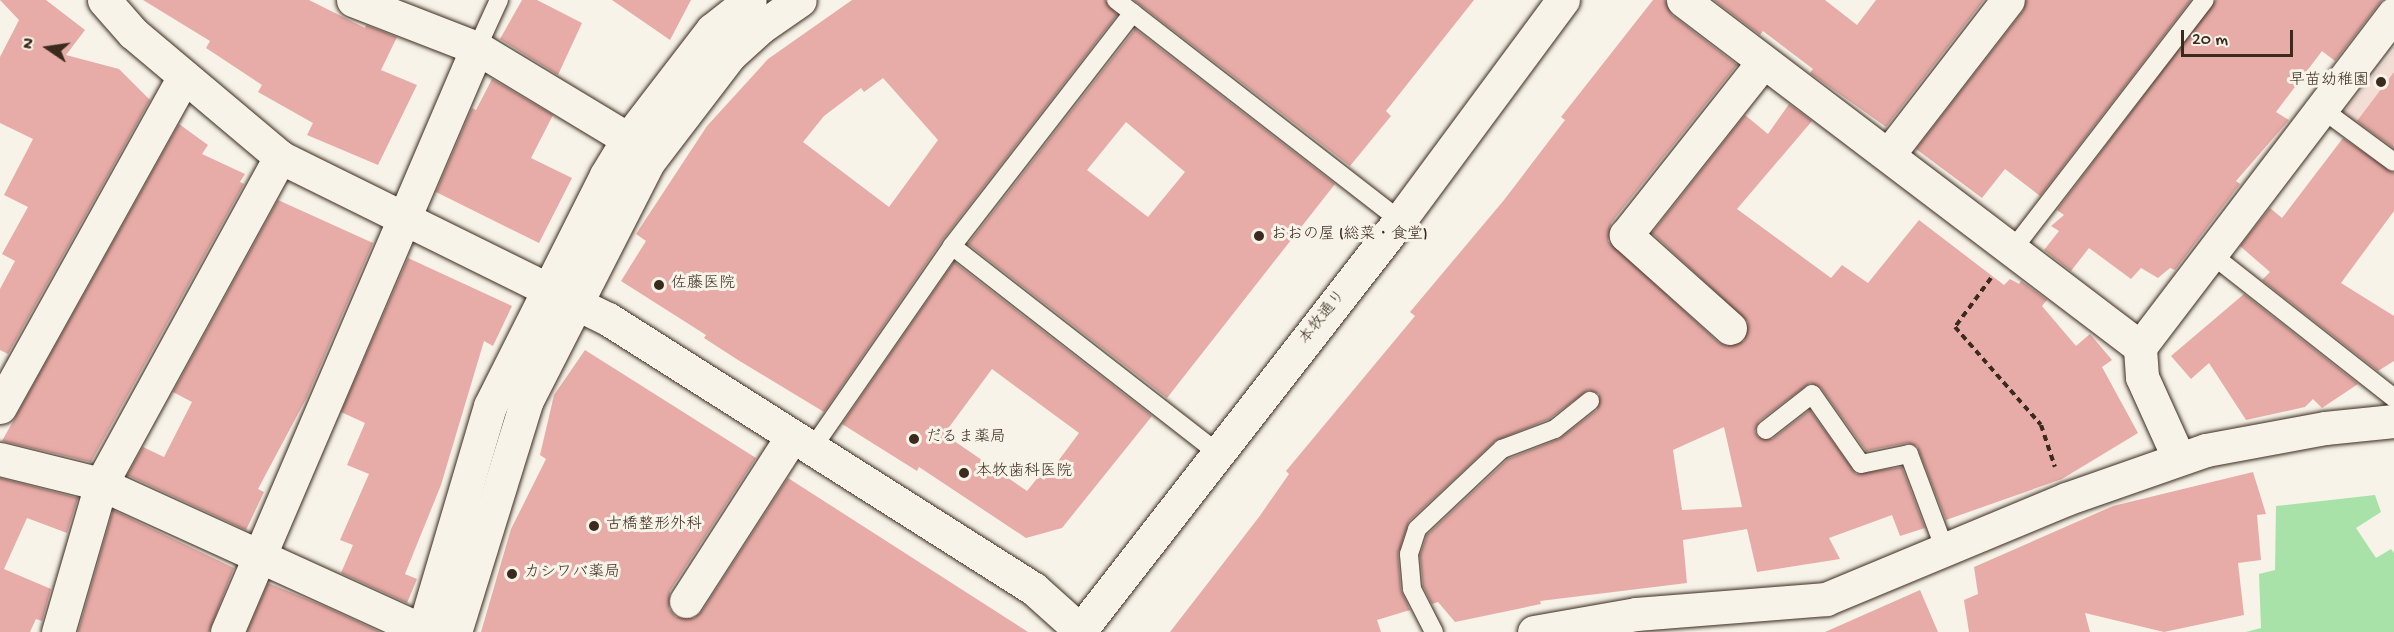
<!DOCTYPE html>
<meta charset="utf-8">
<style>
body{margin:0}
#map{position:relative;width:2394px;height:632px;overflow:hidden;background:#f7f3e8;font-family:"Gochi Hand","Klee One",sans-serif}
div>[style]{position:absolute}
.built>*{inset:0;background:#f2ded5}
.green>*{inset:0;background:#a8e2a8}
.building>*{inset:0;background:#e7aca8}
.path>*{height:4px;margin-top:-2px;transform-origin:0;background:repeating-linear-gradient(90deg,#3b2a1e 0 6px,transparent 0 10.5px)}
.roads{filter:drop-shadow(0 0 2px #3b2a1e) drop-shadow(0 0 2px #3b2a1e)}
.service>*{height:18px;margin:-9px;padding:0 9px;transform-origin:9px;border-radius:9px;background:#f7f3e8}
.minor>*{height:33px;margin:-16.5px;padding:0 16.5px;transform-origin:16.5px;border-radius:16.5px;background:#f7f3e8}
.tertiary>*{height:33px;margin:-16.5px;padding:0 16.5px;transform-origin:16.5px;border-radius:16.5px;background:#f7f3e8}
.dots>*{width:16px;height:16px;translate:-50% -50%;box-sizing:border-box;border:3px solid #f7f3e8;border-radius:50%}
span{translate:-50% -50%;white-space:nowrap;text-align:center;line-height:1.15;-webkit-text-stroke:6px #f7f3e8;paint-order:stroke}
.poi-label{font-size:16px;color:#3b2a1e}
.right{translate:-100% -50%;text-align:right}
.left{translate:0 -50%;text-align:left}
.street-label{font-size:16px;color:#3b2a1e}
.north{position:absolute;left:18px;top:18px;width:60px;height:60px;-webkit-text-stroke:4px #f7f3e8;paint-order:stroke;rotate:283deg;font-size:16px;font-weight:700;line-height:24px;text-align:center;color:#3b2a1e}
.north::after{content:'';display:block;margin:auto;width:21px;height:27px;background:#3b2a1e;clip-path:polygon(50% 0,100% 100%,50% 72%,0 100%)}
.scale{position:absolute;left:2181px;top:30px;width:112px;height:27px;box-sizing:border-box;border:3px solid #3b2a1e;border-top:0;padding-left:8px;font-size:18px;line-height:21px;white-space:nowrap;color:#3b2a1e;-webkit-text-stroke:4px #f7f3e8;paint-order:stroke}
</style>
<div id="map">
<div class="built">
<div style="clip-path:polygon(2394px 50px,2394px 150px,2343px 113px)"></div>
</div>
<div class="green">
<div style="clip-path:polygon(2375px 495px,2381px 512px,2356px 528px,2376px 558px,2391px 549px,2394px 553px,2394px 632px,2246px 632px,2261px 628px,2259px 574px,2275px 570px,2276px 506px)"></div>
</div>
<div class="building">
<div style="clip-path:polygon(0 0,46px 0,85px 30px,66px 55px,119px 69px,150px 100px,8px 354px,0 350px,0 289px,15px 261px,2px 254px,28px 207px,4px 195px,33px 139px,0 123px,0 57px,19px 20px)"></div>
<div style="clip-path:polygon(143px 0,309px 0,365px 28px,366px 25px,397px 37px,381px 70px,417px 85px,378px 165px,307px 135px,313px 123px,258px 92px,262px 85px,206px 48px,210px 41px)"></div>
<div style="clip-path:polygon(522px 0,537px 0,582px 23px,558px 75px,500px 39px)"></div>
<div style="clip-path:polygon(612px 0,691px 0,670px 40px)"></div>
<div style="clip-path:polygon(evenodd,852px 0,1105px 0,1117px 15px,943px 239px,824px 412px,738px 360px,704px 338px,706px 335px,621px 281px,646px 241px,636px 234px,707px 126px,768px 59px,852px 0,883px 78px,938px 140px,889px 207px,803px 142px,824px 116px,861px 88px,864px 92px,883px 78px)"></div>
<div style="clip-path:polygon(1134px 0,1474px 0,1386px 111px,1391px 116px,1350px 166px)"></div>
<div style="clip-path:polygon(evenodd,1653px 0,1665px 0,1672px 15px,1737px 65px,1611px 223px,1608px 241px,1718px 342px,1727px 346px,1744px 341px,1748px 322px,1652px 233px,1745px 115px,1768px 134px,1789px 104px,1812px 121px,1737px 209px,1831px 278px,1842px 265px,1868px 283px,1919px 220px,2004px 285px,2010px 279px,2019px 284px,2021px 281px,2047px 300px,2042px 306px,2076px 346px,2090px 334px,2112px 360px,2102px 367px,2138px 433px,2062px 479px,1946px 520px,1917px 446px,1907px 443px,1866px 451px,1821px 388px,1810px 383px,1759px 421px,1755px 431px,1758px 437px,1772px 439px,1810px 410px,1856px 474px,1902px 467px,1925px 528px,1900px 536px,1892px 515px,1829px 538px,1840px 559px,1757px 572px,1747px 529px,1683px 540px,1687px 583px,1540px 601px,1541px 604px,1455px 622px,1438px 602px,1432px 604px,1423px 586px,1420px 555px,1427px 535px,1508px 459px,1559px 439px,1597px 410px,1599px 394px,1588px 390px,1549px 419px,1495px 441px,1409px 521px,1398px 555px,1401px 590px,1410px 610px,1377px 620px,1381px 632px,1170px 632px,1259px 517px,1289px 474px,1286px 471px,1415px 316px,1410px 312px,1504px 200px,1565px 120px,1561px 117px,1653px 0,1724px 427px,1742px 507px,1682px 510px,1673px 450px,1724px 427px)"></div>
<div style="clip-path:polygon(1714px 0,1825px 0,1857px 25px,1876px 0,1984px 0,1886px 127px,1810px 73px,1813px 69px,1763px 31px,1760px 35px)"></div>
<div style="clip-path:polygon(2026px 0,2191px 0,2040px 196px,2005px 169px,1982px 198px,1916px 149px,2023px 11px)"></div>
<div style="clip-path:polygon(2216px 0,2382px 0,2335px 61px,2322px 51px,2276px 112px,2289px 120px,2236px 181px,2240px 184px,2175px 270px,2170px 268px,2158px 278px,2141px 268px,2131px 279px,2089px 248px,2071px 271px,2044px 250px,2059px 231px,2051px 226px,2064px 215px,2057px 210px)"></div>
<div style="clip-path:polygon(evenodd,1135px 29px,1335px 184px,1167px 398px,968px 244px,1135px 29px,1126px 122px,1185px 172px,1148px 217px,1087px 170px,1126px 122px)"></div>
<div style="clip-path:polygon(2394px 72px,2394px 148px,2357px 121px)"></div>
<div style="clip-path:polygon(492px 79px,553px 115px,531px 158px,572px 178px,539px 243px,436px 192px,472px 108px,476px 110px)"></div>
<div style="clip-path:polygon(179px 124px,208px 145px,202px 154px,245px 174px,240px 182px,244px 184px,91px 462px,2px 441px)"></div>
<div style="clip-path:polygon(2343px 138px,2394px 173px,2394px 211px,2341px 283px,2394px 316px,2394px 361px,2378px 371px,2262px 280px,2270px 272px,2240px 246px,2270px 208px,2282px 218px)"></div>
<div style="clip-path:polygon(278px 200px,373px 243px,307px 397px,258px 489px,264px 492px,246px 530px,127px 475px,143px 447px,164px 457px,192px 402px,173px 392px)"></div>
<div style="clip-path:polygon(408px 258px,512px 306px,493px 346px,484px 341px,441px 485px,405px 574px,417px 579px,407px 603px,341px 573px,353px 545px,340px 540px,369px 474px,347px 465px,365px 423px,341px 412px)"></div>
<div style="clip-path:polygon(evenodd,954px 262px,1152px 416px,1062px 528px,1026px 538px,919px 467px,917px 471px,842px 424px,954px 262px,992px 369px,1079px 433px,1044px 480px,1039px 476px,1027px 491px,944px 434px,992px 369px)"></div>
<div style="clip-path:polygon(2244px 294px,2358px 384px,2322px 408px,2313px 399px,2305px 407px,2246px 420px,2209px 363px,2191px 379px,2171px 356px)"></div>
<div style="clip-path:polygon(585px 350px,756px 458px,670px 591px,669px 609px,676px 617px,694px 618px,702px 611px,788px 478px,1028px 632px,481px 632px,511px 529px,546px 459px,540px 455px,554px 395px)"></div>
<div style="clip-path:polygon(2253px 472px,2266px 514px,2257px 515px,2261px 560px,2238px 563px,2244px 615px,2164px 632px,2085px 613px,2090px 632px,1969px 632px,1964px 600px,1978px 594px,1974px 567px,2113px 506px)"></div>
<div style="clip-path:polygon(0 478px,78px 498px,67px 533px,27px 518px,4px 569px,51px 589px,42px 621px,36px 619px,30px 632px,0 632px)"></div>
<div style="clip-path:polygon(113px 510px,234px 568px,209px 632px,78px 632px)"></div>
<div style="clip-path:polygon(268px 583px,324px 606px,380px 632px,247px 632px)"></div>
<div style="clip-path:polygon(1920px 590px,1938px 632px,1825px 632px)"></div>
</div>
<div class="path">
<div style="left:1991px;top:278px;width:61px;rotate:126.3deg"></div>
<div style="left:1955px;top:327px;width:130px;rotate:48.7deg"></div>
<div style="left:2041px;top:425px;width:44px;rotate:71.6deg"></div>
</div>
<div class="roads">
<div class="service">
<div style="left:1116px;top:0;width:359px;rotate:37.8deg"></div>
<div style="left:477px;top:48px;width:53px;rotate:-65.4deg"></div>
<div style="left:2322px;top:109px;width:89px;rotate:36.4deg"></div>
<div style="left:952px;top:246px;width:338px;rotate:37.9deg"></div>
<div style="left:2013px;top:249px;width:314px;rotate:-52.4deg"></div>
<div style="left:2211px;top:254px;width:233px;rotate:38.2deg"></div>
<div style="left:1766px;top:430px;width:58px;rotate:-38deg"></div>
<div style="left:1812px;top:394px;width:85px;rotate:55deg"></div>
<div style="left:1861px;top:464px;width:49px;rotate:-11.8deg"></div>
<div style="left:1909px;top:454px;width:99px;rotate:69.4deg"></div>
<div style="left:811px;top:450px;width:248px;rotate:-55.3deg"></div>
<div style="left:952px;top:246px;width:295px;rotate:-52.2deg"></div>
<div style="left:1434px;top:632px;width:48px;rotate:-117.1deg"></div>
<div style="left:1412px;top:589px;width:35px;rotate:-95deg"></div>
<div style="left:1409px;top:554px;width:26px;rotate:-72deg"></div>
<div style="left:1417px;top:529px;width:117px;rotate:-43.3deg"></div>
<div style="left:1502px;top:449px;width:57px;rotate:-20.7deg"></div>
<div style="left:1555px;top:429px;width:45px;rotate:-38.7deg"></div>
</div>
<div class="minor">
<div style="left:353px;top:0;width:133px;rotate:21.2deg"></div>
<div style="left:477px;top:48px;width:176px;rotate:31.1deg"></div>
<div style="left:1683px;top:0;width:574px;rotate:37.21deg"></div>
<div style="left:1888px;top:155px;width:196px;rotate:-52.3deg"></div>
<div style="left:1730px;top:328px;width:140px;rotate:-138.2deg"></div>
<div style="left:1626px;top:235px;width:221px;rotate:-51.6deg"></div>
<div style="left:0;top:407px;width:378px;rotate:-60.9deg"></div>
<div style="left:0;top:459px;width:104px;rotate:13.9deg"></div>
<div style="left:101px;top:484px;width:354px;rotate:24.5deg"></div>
<div style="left:2179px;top:459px;width:90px;rotate:-114.3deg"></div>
<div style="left:2142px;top:377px;width:30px;rotate:-94deg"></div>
<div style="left:2140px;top:347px;width:419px;rotate:-52.7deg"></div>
<div style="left:686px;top:601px;width:194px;rotate:-57.2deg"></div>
<div style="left:58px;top:632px;width:154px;rotate:-73.8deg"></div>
<div style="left:101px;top:484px;width:373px;rotate:-61.3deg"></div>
<div style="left:227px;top:632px;width:635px;rotate:-66.83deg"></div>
<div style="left:423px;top:632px;width:236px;rotate:-73.5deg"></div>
<div style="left:490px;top:406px;width:258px;rotate:-63.3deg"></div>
<div style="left:606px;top:175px;width:42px;rotate:-58.6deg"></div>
<div style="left:628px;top:139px;width:138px;rotate:-52.4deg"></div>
<div style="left:712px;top:30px;width:48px;rotate:-38.3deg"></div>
<div style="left:455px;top:632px;width:241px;rotate:-72.8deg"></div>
<div style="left:526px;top:402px;width:271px;rotate:-63deg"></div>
<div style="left:649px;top:161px;width:133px;rotate:-52.6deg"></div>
<div style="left:730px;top:55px;width:42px;rotate:-42.1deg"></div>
<div style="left:761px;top:27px;width:47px;rotate:-34.7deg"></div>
<div style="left:1534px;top:632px;width:104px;rotate:-10deg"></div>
<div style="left:1636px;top:614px;width:191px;rotate:-4.5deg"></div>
<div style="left:1826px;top:599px;width:260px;rotate:-22.6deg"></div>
<div style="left:2066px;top:499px;width:148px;rotate:-19.3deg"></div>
<div style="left:2206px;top:450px;width:121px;rotate:-10.5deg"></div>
<div style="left:2325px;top:428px;width:69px;rotate:-5.8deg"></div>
</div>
<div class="tertiary">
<div style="left:104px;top:0;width:44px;rotate:48.7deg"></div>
<div style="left:133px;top:33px;width:192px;rotate:40.1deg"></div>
<div style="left:280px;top:157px;width:366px;rotate:26.3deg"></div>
<div style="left:608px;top:319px;width:504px;rotate:32.37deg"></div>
<div style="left:1034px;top:589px;width:64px;rotate:41.9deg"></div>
<div style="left:1079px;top:632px;width:522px;rotate:-52.08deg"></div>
<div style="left:1400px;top:220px;width:274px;rotate:-53.5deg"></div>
</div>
</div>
<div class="dots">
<div style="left:2381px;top:82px;background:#3b2a1e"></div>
<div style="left:1259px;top:236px;background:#3b2a1e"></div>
<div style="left:659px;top:285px;background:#3b2a1e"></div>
<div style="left:914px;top:439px;background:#3b2a1e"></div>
<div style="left:964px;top:473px;background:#3b2a1e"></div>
<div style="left:594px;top:526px;background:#3b2a1e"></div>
<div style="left:512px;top:574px;background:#3b2a1e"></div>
</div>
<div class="poi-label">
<span class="right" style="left:2369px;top:82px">早苗幼稚園</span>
<span class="left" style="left:1271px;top:236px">おおの屋 (総菜・食堂)</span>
<span class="left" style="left:671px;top:285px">佐藤医院</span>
<span class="left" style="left:926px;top:439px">だるま薬局</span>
<span class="left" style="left:976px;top:473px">本牧歯科医院</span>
<span class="left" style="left:606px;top:526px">古橋整形外科</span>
<span class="left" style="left:524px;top:574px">カシワバ薬局</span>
</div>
<div class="street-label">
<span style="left:1324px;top:318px;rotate:-52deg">本牧通り</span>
</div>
<div class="north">N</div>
<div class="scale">20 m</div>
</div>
